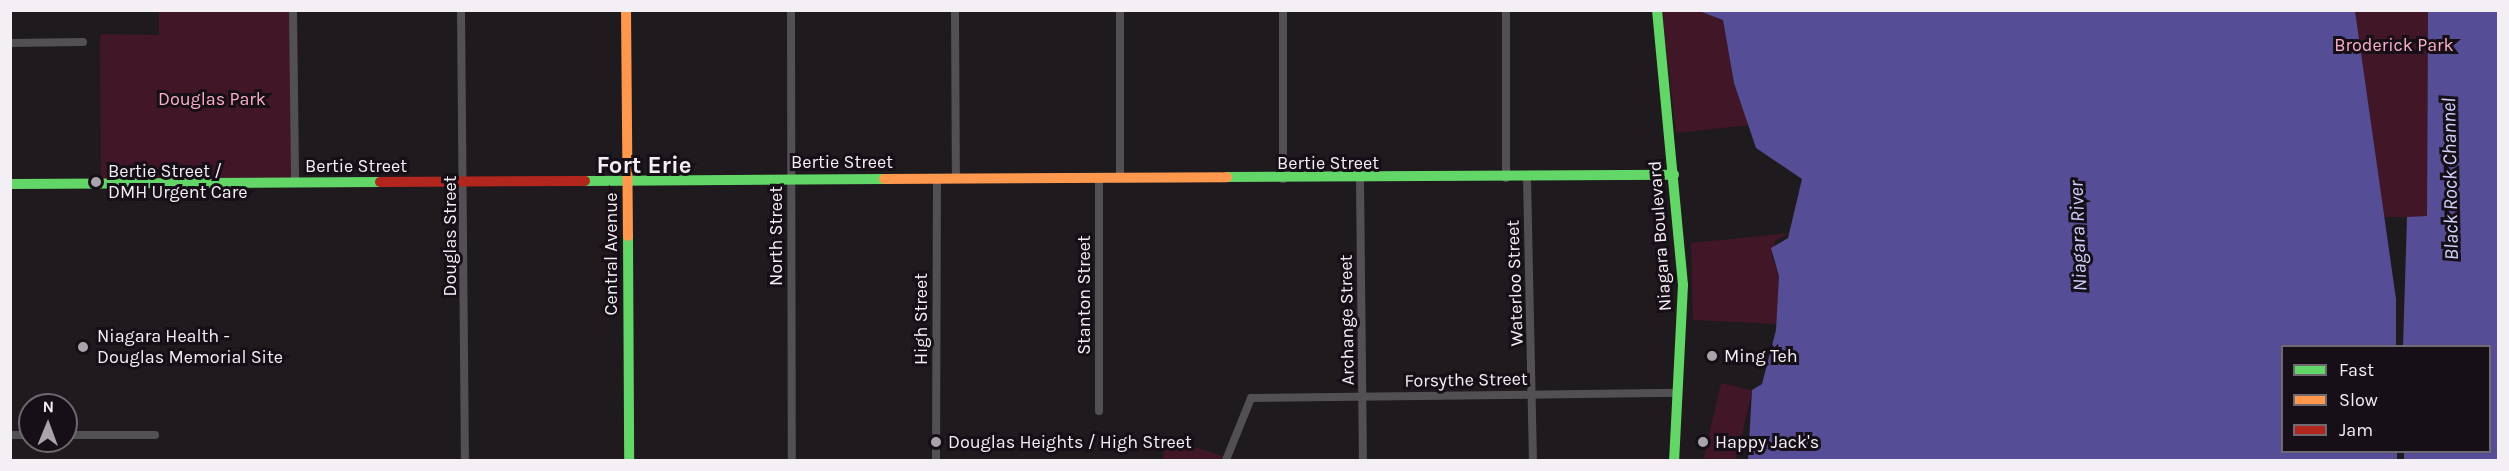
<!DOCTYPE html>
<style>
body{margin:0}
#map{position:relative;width:2509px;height:471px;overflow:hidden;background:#1e1a1e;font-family:Karla,sans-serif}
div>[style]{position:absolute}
.green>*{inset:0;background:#411727;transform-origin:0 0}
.water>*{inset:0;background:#554d96}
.street>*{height:8px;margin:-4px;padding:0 4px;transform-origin:4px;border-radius:4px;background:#535053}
.fast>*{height:10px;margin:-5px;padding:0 5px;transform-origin:5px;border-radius:5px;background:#63d668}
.slow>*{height:10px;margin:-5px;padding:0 5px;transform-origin:5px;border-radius:5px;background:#ff974d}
.jam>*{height:10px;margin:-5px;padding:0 5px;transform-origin:5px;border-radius:5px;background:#b3261e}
.dots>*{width:16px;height:16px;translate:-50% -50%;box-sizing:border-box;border:3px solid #160f17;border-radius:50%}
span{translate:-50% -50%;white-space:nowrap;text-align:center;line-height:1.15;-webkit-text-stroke:6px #160f17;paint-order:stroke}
.park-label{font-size:18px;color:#fcafc6}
.street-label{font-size:18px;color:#f4eff5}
.poi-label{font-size:18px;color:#f4eff5}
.left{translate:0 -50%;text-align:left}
.water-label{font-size:20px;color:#d1d1ff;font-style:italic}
.district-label{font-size:24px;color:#f4eff5;font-weight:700}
.frame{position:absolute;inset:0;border:12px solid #f4eff5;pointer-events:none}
.legend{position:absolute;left:2281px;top:345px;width:210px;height:108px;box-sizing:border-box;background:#160f17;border:2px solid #6f6970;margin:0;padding:8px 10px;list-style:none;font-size:18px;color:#f4eff5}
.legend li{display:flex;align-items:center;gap:12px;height:30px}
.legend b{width:30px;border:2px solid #6f6970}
.north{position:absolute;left:18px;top:393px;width:60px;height:60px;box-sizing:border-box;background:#160f17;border:2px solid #6f6970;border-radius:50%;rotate:1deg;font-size:16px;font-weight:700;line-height:24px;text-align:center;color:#f4eff5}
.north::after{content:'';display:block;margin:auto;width:21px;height:27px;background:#a9a4aa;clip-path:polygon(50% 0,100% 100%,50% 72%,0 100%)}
</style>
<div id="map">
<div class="green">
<div style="clip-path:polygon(159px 11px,293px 11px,295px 182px,101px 182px,100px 38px,101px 34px,159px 35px)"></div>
<div style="clip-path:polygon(1662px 11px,1699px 11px,1723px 20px,1734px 83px,1749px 125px,1676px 133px)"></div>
<div style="clip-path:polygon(2355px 11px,2428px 11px,2427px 217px,2382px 217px)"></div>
<div style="clip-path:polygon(1789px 233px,1775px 241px,1772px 257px,1779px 276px,1777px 324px,1693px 320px,1691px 243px)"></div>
<div style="left:1721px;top:383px;width:32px;height:77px;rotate:13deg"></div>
<div style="clip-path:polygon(1183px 443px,1222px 456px,1221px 460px,1163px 460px,1164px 445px)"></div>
</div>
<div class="water">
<div style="clip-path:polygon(1699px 11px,2355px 11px,2396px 299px,2396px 346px,2282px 346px,2282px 452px,2397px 452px,2397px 460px,1748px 460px,1752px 390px,1762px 384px,1776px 330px,1779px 276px,1771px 248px,1788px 238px,1802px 179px,1756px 148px,1734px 83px,1723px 20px)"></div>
<div style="clip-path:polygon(2428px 11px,2498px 11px,2498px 460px,2404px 460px,2404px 452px,2490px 452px,2490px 346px,2403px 346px,2407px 217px,2427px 216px)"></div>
</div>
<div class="street">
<div style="left:293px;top:10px;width:172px;rotate:89.3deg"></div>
<div style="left:461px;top:10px;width:450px;rotate:89.5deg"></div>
<div style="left:791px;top:10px;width:450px;rotate:89.9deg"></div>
<div style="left:955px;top:10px;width:168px;rotate:89.7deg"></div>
<div style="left:1283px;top:10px;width:169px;rotate:90deg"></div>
<div style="left:1506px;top:10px;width:168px;rotate:90deg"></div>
<div style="left:10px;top:43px;width:73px;rotate:-0.8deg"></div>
<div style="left:1527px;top:177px;width:283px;rotate:88.8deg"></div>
<div style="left:1120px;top:178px;width:168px;rotate:-90deg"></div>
<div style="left:1360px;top:180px;width:280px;rotate:89.4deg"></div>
<div style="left:1099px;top:411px;width:233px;rotate:-90deg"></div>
<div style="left:10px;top:435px;width:20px"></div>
<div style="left:66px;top:435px;width:89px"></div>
<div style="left:936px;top:460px;width:282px;rotate:-89.8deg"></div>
<div style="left:1226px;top:460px;width:67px;rotate:-68deg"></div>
<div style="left:1251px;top:398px;width:427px;rotate:-0.7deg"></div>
</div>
<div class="fast">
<div style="left:1657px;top:10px;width:276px;rotate:84.6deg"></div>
<div style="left:1683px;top:285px;width:175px;rotate:92.9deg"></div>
<div style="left:1227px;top:177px;width:447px;rotate:-0.3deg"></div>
<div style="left:585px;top:181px;width:299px;rotate:-0.4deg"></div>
<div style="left:10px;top:184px;width:370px;rotate:-0.3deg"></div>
<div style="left:628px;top:236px;width:224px;rotate:89.7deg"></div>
</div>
<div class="slow">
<div style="left:626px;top:10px;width:226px;rotate:89.5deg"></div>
<div style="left:884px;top:179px;width:343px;rotate:-0.3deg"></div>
</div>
<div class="jam">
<div style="left:380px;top:182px;width:205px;rotate:-0.3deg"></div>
</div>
<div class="dots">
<div style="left:96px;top:182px;background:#a9a4aa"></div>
<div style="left:83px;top:347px;background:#a9a4aa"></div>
<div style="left:1712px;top:356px;background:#a9a4aa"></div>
<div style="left:936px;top:442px;background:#a9a4aa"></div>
<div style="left:1703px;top:442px;background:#a9a4aa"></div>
</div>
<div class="park-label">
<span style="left:2394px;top:45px">Broderick Park</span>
<span style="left:212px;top:99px">Douglas Park</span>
</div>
<div class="street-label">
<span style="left:842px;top:162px">Bertie Street</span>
<span style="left:1328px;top:163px">Bertie Street</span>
<span style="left:356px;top:166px">Bertie Street</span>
<span style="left:450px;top:236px;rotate:-90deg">Douglas Street</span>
<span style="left:776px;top:236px;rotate:-90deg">North Street</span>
<span style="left:1660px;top:236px;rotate:-94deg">Niagara Boulevard</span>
<span style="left:611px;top:254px;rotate:-90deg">Central Avenue</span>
<span style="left:1515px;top:283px;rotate:-92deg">Waterloo Street</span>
<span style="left:1084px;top:295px;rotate:-90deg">Stanton Street</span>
<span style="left:921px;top:319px;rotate:-90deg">High Street</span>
<span style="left:1347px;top:320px;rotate:-91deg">Archange Street</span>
<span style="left:1466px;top:380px;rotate:-1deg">Forsythe Street</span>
</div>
<div class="poi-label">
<span class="left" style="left:108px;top:182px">Bertie Street /<br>DMH Urgent Care</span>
<span class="left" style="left:97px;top:347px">Niagara Health -<br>Douglas Memorial Site</span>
<span class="left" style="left:1724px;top:356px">Ming Teh</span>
<span class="left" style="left:948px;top:442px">Douglas Heights / High Street</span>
<span class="left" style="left:1715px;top:442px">Happy Jack's</span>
</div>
<div class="water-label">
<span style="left:2450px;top:179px;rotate:-91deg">Black Rock Channel</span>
<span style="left:2078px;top:236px;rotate:-92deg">Niagara River</span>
</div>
<div class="district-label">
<span style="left:644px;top:166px">Fort Erie</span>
</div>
<div class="frame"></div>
<ul class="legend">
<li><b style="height:8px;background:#63d668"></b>Fast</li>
<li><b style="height:8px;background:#ff974d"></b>Slow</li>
<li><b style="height:8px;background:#b3261e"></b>Jam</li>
</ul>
<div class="north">N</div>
</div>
